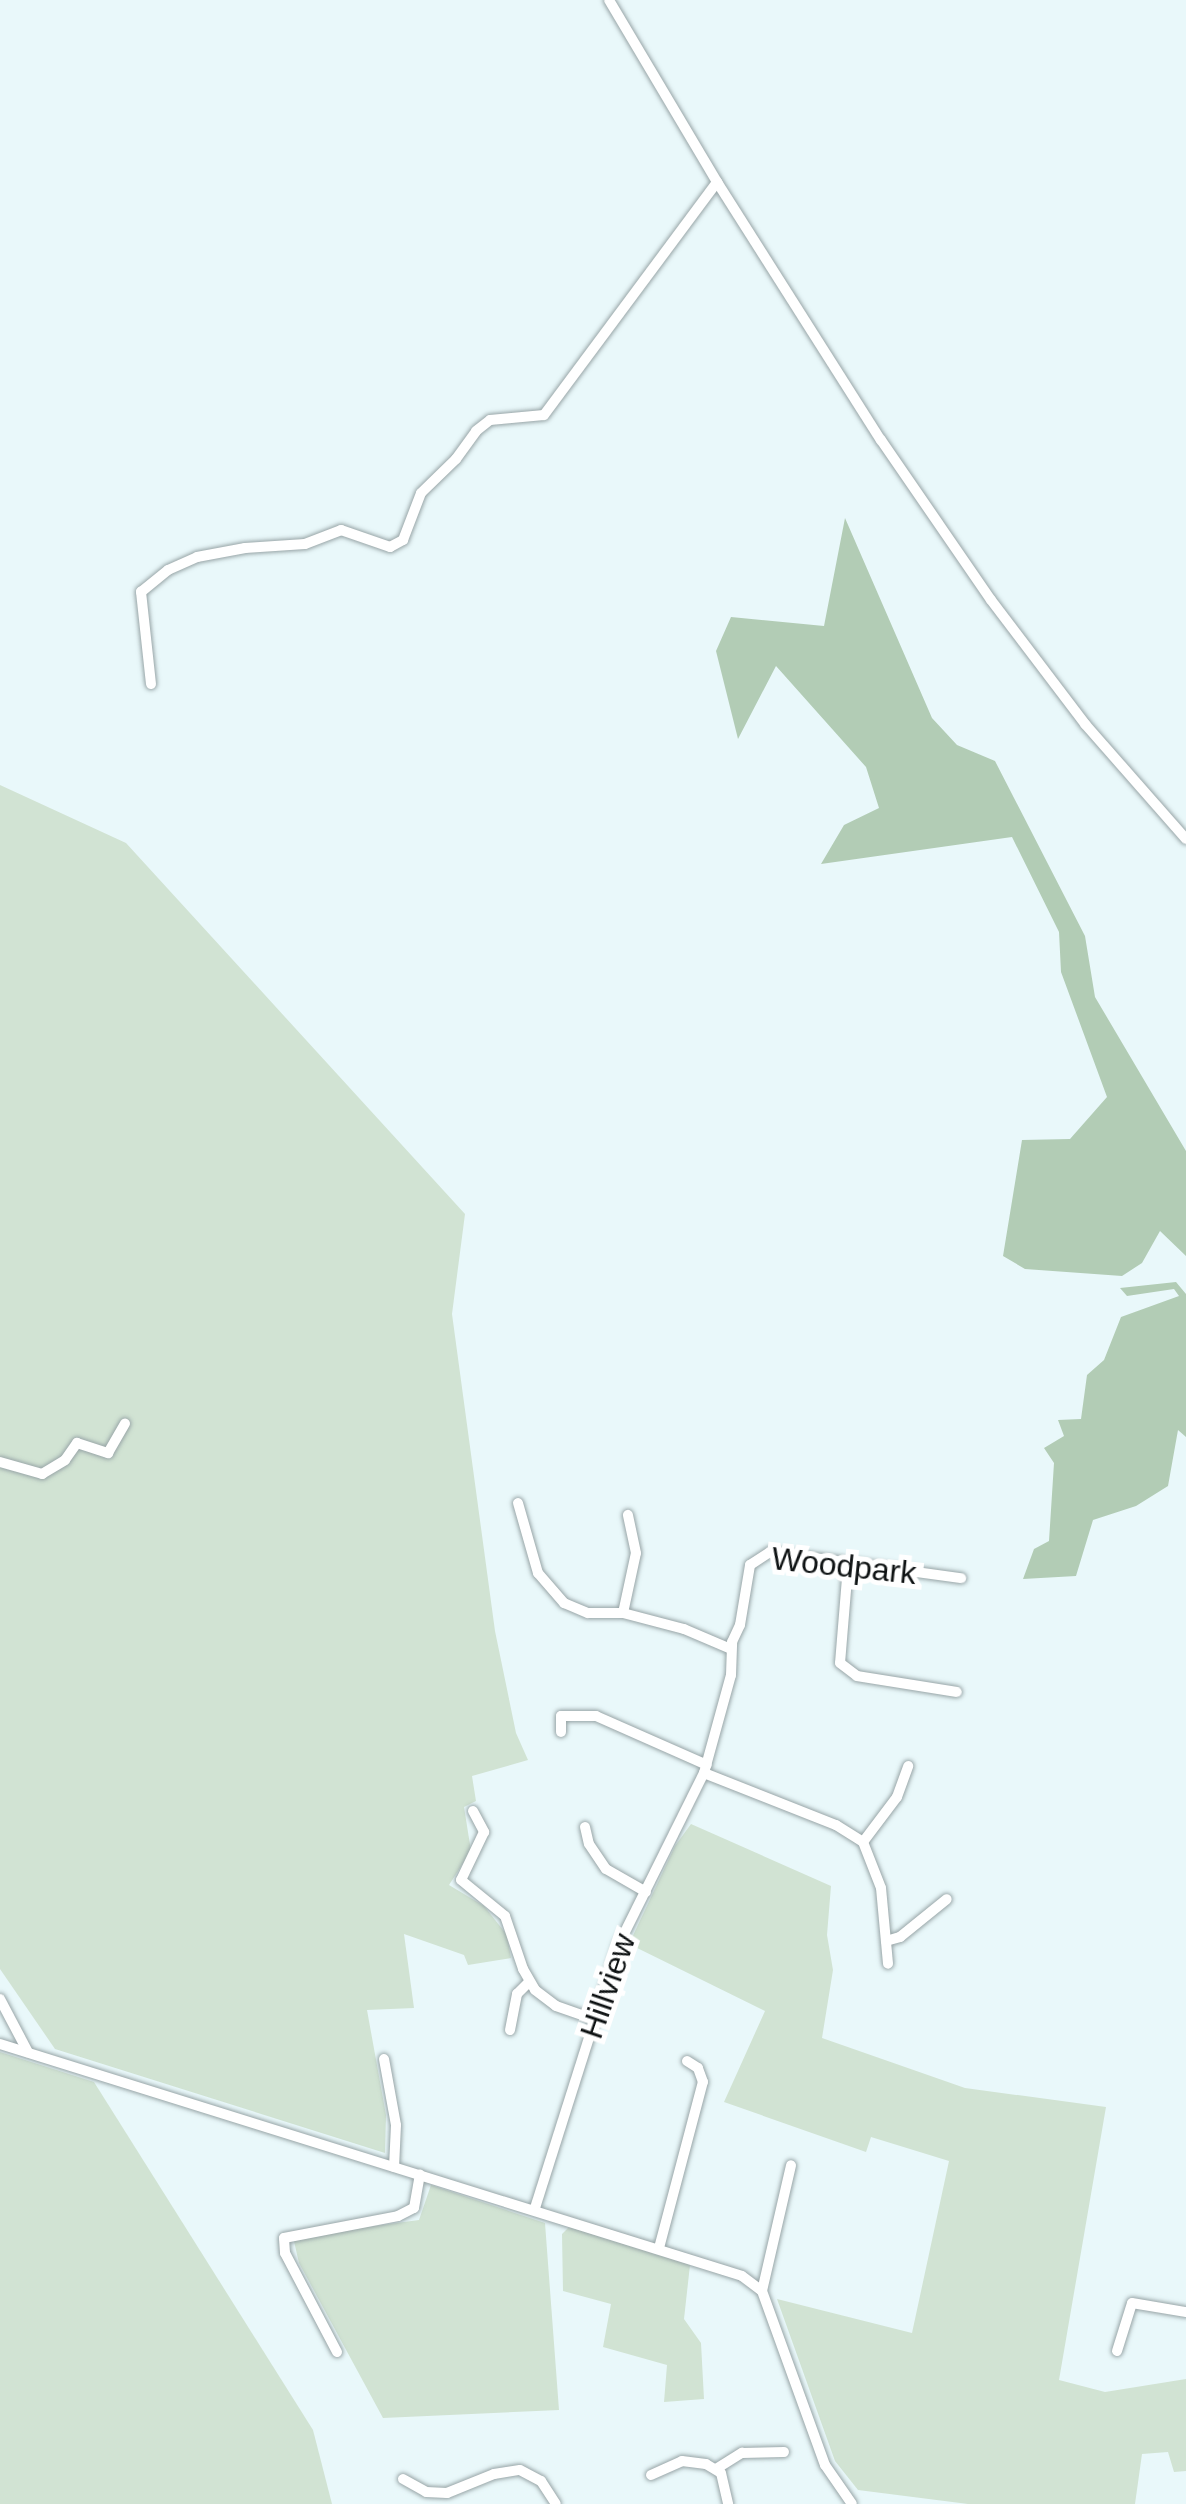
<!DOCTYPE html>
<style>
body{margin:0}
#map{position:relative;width:1186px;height:2504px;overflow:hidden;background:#e9f8fa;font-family:Helvetica,sans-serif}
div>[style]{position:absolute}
.green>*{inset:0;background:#d1e3d3}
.forest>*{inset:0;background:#b2ccb5}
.roads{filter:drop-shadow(0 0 2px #98a5a7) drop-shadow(0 0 2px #98a5a7)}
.minor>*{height:10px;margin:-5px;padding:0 5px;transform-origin:5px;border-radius:5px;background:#fff}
span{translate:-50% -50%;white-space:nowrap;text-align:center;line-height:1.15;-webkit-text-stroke:10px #fff;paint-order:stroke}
.street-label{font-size:32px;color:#0e1213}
</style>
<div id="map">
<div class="green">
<div style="clip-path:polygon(0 785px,126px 843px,465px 1214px,452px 1314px,495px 1631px,516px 1733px,528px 1760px,472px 1776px,476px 1801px,464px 1807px,471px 1851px,449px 1885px,484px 1906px,507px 1935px,511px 1958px,468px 1965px,464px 1955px,404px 1934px,414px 2008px,367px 2010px,386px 2115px,385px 2153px,55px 2049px,0 1969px)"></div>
<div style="clip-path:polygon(691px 1824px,831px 1886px,827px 1935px,833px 1970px,822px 2038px,965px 2088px,1106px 2107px,1059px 2380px,1105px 2392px,1186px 2379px,1186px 2471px,1174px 2472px,1168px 2452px,1142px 2454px,1135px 2504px,968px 2504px,858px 2490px,835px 2461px,777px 2299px,912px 2333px,949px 2161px,871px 2137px,866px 2152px,724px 2102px,765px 2011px,629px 1944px,675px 1846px)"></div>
<div style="clip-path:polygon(0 2052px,94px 2082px,313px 2430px,332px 2504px,0 2504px)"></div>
<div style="clip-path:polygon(431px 2185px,545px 2223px,559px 2410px,383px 2418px,299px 2263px,293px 2237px,419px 2220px)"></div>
<div style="clip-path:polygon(569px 2227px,690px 2265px,684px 2319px,701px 2343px,704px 2399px,664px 2402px,667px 2365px,603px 2347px,611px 2304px,563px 2291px,562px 2234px)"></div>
</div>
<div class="forest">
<div style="clip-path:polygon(845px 518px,932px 718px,957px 745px,995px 761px,1085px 936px,1095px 997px,1186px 1151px,1186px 1256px,1160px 1231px,1142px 1263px,1122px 1276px,1025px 1269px,1003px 1256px,1022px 1140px,1070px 1139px,1107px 1097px,1061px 972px,1059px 932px,1012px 837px,821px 864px,844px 825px,879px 808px,866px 767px,776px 666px,738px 739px,716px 651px,731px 617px,824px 626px)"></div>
<div style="clip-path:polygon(1176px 1282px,1186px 1294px,1186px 1437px,1178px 1430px,1168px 1486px,1136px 1506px,1093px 1520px,1076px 1576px,1023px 1579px,1034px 1549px,1049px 1541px,1054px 1463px,1044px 1448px,1064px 1436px,1058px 1420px,1081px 1419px,1087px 1375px,1104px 1360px,1121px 1317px,1179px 1296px,1174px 1289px,1127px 1296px,1120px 1288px)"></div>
</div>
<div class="roads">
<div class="minor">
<div style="left:609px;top:0;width:212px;rotate:59.3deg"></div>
<div style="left:717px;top:182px;width:306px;rotate:57.6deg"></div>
<div style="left:881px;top:440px;width:194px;rotate:55.5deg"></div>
<div style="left:991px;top:600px;width:156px;rotate:52.8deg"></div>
<div style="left:1085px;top:724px;width:153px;rotate:48.7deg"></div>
<div style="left:151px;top:684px;width:93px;rotate:-96.2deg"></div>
<div style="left:141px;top:592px;width:35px;rotate:-39deg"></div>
<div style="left:168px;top:570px;width:32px;rotate:-24deg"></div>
<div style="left:197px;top:557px;width:49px;rotate:-10.6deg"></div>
<div style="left:245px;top:548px;width:60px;rotate:-3.8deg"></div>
<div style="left:305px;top:544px;width:39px;rotate:-21deg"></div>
<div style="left:341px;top:530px;width:52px;rotate:19.1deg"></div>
<div style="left:390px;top:547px;width:15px;rotate:-28deg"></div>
<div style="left:403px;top:540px;width:50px;rotate:-69deg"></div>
<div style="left:421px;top:493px;width:49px;rotate:-44.2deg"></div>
<div style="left:456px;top:459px;width:34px;rotate:-54deg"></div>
<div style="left:476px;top:431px;width:18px;rotate:-38deg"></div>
<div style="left:490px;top:420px;width:54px;rotate:-5.3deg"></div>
<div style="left:544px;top:415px;width:290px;rotate:-53.4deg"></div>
<div style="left:0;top:1462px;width:44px;rotate:15.9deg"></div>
<div style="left:42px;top:1474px;width:27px;rotate:-31deg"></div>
<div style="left:65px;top:1460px;width:21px;rotate:-55deg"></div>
<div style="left:77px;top:1443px;width:33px;rotate:18deg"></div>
<div style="left:108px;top:1453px;width:34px;rotate:-60deg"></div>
<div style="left:518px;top:1503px;width:73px;rotate:74.1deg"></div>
<div style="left:538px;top:1573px;width:40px;rotate:49deg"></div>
<div style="left:564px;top:1603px;width:26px;rotate:23deg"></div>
<div style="left:588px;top:1613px;width:35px"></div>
<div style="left:623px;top:1613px;width:63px;rotate:14.7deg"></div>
<div style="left:684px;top:1629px;width:51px;rotate:23.1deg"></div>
<div style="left:848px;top:1566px;width:97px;rotate:94.7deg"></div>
<div style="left:840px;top:1663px;width:21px;rotate:37deg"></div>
<div style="left:857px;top:1676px;width:101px;rotate:9.1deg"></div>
<div style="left:623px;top:1613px;width:61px;rotate:-77.8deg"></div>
<div style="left:636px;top:1553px;width:39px;rotate:-102deg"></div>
<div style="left:561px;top:1732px;width:16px;rotate:-90deg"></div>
<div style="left:561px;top:1716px;width:35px"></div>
<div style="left:596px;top:1716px;width:121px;rotate:23.8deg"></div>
<div style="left:704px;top:1773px;width:142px;rotate:21.5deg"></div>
<div style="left:836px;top:1825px;width:32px;rotate:32deg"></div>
<div style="left:863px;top:1842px;width:49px;rotate:68.6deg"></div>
<div style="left:881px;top:1888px;width:76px;rotate:84.7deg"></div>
<div style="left:473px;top:1811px;width:24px;rotate:62deg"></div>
<div style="left:484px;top:1832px;width:53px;rotate:115.6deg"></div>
<div style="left:461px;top:1880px;width:57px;rotate:39.3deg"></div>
<div style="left:505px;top:1916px;width:56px;rotate:71.2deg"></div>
<div style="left:523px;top:1969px;width:24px;rotate:60deg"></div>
<div style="left:535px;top:1990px;width:26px;rotate:37deg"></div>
<div style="left:556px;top:2006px;width:42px;rotate:19.3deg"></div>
<div style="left:585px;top:1827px;width:17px;rotate:77deg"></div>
<div style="left:589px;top:1844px;width:30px;rotate:56deg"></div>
<div style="left:606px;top:1869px;width:46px;rotate:29.9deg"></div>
<div style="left:863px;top:1842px;width:56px;rotate:-52.9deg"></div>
<div style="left:897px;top:1797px;width:33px;rotate:-70deg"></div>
<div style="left:886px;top:1941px;width:15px;rotate:-16deg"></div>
<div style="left:900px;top:1937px;width:60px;rotate:-39deg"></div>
<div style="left:0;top:1999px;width:60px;rotate:62.2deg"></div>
<div style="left:510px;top:2030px;width:37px;rotate:-79deg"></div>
<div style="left:517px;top:1994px;width:17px;rotate:-45deg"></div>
<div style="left:0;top:2044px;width:777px;rotate:17.36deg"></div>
<div style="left:742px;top:2276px;width:25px;rotate:37deg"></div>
<div style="left:762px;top:2291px;width:185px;rotate:70.1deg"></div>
<div style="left:825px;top:2465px;width:47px;rotate:55.3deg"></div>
<div style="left:384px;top:2059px;width:67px;rotate:79.7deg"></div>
<div style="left:396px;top:2125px;width:42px;rotate:92.7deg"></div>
<div style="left:535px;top:2208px;width:275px;rotate:-72.4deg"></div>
<div style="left:618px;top:1946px;width:193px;rotate:-63.6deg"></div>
<div style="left:704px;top:1773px;width:102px;rotate:-74.6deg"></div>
<div style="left:731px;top:1675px;width:33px;rotate:-88deg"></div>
<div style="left:732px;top:1642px;width:19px;rotate:-65deg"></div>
<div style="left:740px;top:1625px;width:61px;rotate:-80.5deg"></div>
<div style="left:750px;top:1565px;width:24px;rotate:-33deg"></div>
<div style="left:770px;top:1552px;width:193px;rotate:7.8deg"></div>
<div style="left:659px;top:2248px;width:172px;rotate:-75.2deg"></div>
<div style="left:703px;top:2082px;width:15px;rotate:-110deg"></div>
<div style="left:698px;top:2068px;width:13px;rotate:-148deg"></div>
<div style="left:762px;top:2291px;width:129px;rotate:-77deg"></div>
<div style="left:1117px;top:2351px;width:50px;rotate:-72.6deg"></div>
<div style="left:1132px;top:2303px;width:55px;rotate:9.5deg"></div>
<div style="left:337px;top:2352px;width:112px;rotate:-117.7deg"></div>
<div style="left:285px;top:2253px;width:15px;rotate:-94deg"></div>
<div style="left:284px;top:2238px;width:116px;rotate:-10.9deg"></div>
<div style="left:398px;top:2216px;width:18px;rotate:-27deg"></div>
<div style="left:414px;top:2208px;width:34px;rotate:-80deg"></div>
<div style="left:716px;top:2469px;width:31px;rotate:-32deg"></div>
<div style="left:742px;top:2453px;width:42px;rotate:-1.4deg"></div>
<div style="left:651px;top:2475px;width:34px;rotate:-24deg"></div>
<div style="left:682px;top:2461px;width:24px;rotate:7deg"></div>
<div style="left:706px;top:2464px;width:17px;rotate:31deg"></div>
<div style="left:721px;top:2473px;width:32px;rotate:77deg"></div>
<div style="left:403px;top:2479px;width:26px;rotate:29deg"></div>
<div style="left:426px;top:2492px;width:21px;rotate:3deg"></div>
<div style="left:447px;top:2493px;width:51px;rotate:-22deg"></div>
<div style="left:494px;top:2474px;width:26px;rotate:-9deg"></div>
<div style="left:520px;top:2470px;width:24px;rotate:28deg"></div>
<div style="left:541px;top:2481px;width:27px;rotate:57deg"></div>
</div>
</div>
<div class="street-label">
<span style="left:844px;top:1566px;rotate:6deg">Woodpark</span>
<span style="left:608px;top:1986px;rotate:-71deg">Hillview</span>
</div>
</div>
